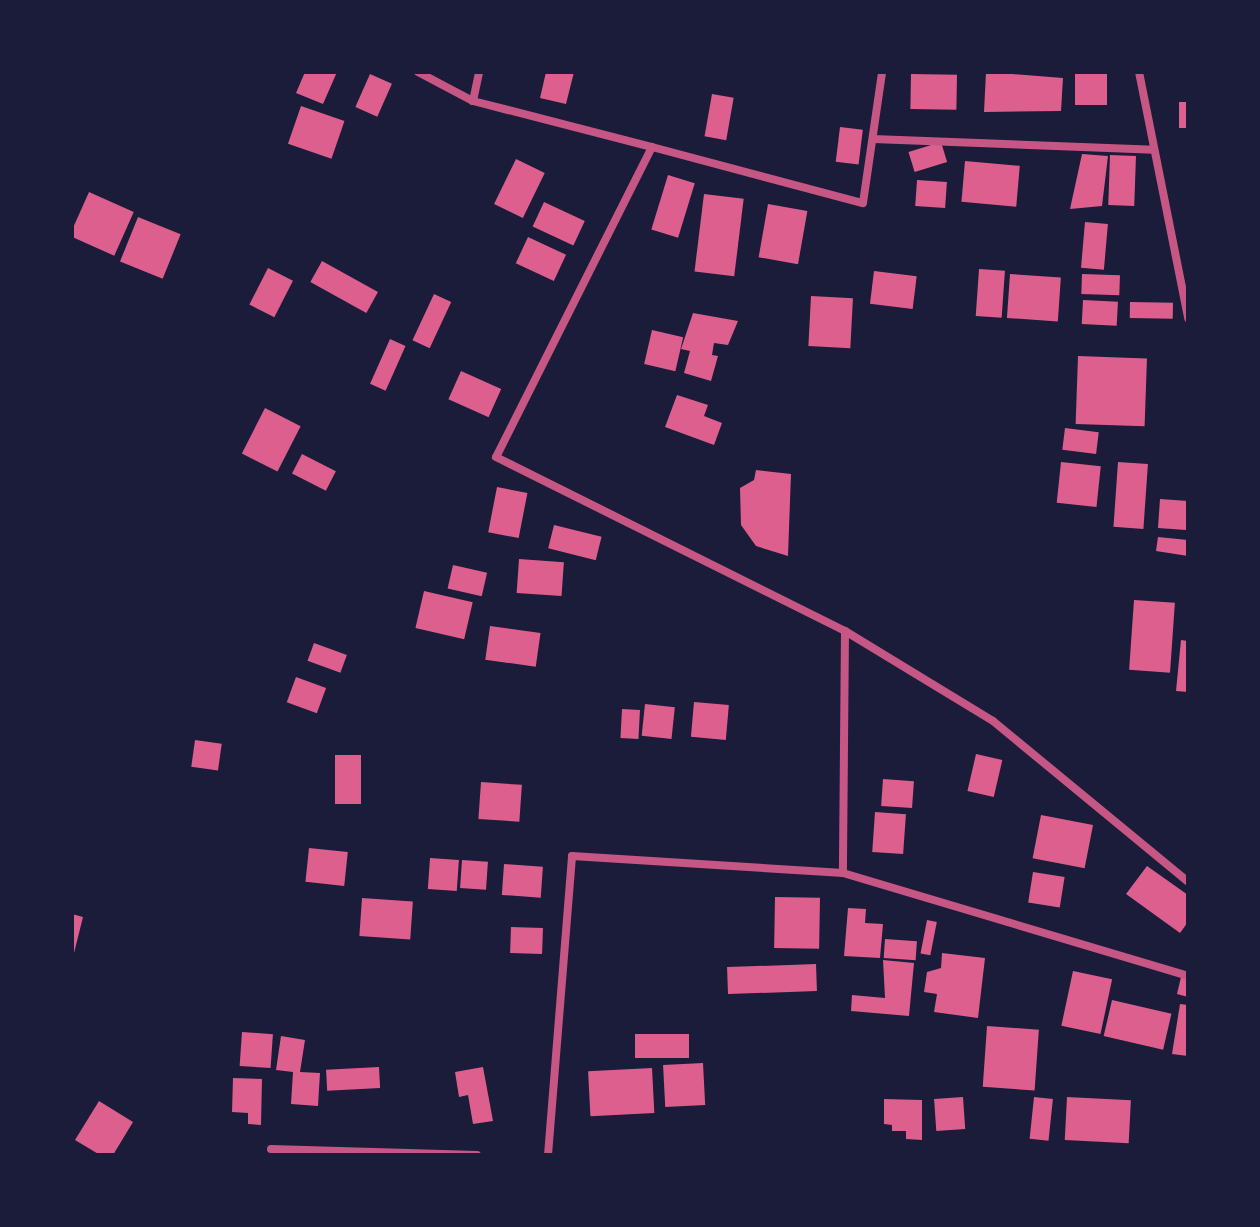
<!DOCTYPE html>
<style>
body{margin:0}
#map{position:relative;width:1260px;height:1227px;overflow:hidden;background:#1b1b3a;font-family:Jost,sans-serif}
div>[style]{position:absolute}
.building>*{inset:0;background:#dd5f8e;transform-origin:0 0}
.minor>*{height:8px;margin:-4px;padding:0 4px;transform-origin:4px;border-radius:4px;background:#c65784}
span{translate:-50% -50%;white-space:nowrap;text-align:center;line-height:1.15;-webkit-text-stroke:6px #1b1b3a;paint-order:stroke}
.frame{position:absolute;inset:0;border:74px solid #1b1b3a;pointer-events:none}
</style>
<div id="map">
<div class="building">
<div style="clip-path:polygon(305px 72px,337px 72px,323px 104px,296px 93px)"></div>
<div style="clip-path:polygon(546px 72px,574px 72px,566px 104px,540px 98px)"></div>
<div style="clip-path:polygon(986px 72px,1063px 78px,1061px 111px,984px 112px)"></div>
<div style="left:1075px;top:72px;width:32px;height:33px"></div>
<div style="left:370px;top:74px;width:24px;height:36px;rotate:24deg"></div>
<div style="left:911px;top:74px;width:46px;height:35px;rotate:1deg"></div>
<div style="left:712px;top:94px;width:22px;height:43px;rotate:10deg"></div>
<div style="left:1179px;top:102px;width:9px;height:26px"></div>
<div style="left:301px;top:106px;width:46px;height:40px;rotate:19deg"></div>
<div style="left:840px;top:127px;width:23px;height:35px;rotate:7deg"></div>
<div style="left:941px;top:142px;width:21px;height:34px;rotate:73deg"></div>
<div style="clip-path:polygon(1082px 154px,1108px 156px,1102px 206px,1070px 209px)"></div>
<div style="left:1110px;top:155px;width:26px;height:50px;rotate:2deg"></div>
<div style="left:516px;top:159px;width:32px;height:50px;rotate:26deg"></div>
<div style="left:965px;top:161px;width:55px;height:41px;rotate:5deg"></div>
<div style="left:668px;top:175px;width:28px;height:57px;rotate:17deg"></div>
<div style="left:917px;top:180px;width:30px;height:26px;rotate:4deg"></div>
<div style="left:89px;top:192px;width:49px;height:48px;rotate:24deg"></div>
<div style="left:704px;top:194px;width:40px;height:78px;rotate:7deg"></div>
<div style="left:544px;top:202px;width:45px;height:27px;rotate:25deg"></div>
<div style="left:768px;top:204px;width:40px;height:54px;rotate:10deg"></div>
<div style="left:138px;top:217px;width:46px;height:48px;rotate:22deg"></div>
<div style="left:1085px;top:222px;width:23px;height:46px;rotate:5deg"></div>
<div style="left:528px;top:237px;width:42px;height:29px;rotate:25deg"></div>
<div style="left:322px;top:261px;width:64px;height:24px;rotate:29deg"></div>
<div style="left:268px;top:268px;width:28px;height:41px;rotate:27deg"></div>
<div style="left:979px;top:269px;width:26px;height:47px;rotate:4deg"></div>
<div style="left:874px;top:271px;width:43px;height:33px;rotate:7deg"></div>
<div style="left:1010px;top:274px;width:51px;height:44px;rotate:4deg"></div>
<div style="left:1082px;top:274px;width:38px;height:20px;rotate:2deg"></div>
<div style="left:434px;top:294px;width:19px;height:51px;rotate:25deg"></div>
<div style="left:811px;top:296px;width:42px;height:50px;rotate:3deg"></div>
<div style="left:1083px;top:300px;width:35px;height:24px;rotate:3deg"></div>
<div style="left:1130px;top:302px;width:43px;height:16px;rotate:1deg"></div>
<div style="clip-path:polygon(693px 313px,738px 321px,728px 345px,714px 343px,712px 355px,718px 356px,711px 381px,684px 373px,690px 351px,681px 349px)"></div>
<div style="left:652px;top:330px;width:32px;height:35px;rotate:13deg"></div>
<div style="left:390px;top:339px;width:17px;height:49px;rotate:24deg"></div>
<div style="left:1078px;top:356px;width:69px;height:68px;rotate:2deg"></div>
<div style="left:461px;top:371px;width:44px;height:31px;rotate:24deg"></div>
<div style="clip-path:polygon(677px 395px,708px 405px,704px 416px,722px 423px,714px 445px,665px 427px)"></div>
<div style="left:265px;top:408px;width:40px;height:51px;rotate:27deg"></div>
<div style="left:1065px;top:428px;width:34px;height:22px;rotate:7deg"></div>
<div style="left:302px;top:454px;width:38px;height:22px;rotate:27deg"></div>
<div style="left:1061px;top:462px;width:40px;height:41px;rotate:6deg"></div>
<div style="left:1118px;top:462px;width:30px;height:65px;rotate:4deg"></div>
<div style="clip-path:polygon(756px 470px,791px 474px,788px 556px,756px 546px,741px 525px,740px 488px,754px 480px)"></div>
<div style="left:497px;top:487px;width:31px;height:46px;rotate:11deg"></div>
<div style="left:1160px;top:499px;width:28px;height:29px;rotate:4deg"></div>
<div style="left:554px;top:525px;width:49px;height:24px;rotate:14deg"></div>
<div style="clip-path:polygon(1158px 537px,1188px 540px,1188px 556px,1156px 551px)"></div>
<div style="left:519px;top:559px;width:45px;height:34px;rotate:4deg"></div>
<div style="left:453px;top:565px;width:35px;height:24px;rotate:13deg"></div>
<div style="left:424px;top:591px;width:50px;height:38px;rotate:13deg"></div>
<div style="left:1134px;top:600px;width:41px;height:70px;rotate:4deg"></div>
<div style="left:490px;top:626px;width:51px;height:34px;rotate:8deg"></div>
<div style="clip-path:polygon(1181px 640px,1188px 641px,1188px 692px,1176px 691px)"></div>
<div style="left:314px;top:643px;width:35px;height:19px;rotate:20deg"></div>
<div style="left:296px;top:677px;width:32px;height:27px;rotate:20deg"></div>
<div style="left:694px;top:702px;width:35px;height:35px;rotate:5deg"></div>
<div style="left:645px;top:704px;width:30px;height:32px;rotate:6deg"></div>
<div style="left:622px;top:709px;width:18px;height:29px;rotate:3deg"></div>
<div style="left:195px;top:740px;width:27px;height:27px;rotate:8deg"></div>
<div style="left:976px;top:754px;width:27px;height:38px;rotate:13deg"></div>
<div style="left:335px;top:755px;width:26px;height:49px"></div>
<div style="left:883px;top:779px;width:31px;height:27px;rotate:4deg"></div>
<div style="left:481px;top:782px;width:41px;height:37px;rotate:4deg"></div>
<div style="left:875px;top:812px;width:31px;height:40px;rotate:4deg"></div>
<div style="left:1041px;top:815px;width:53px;height:44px;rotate:11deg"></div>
<div style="left:309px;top:848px;width:39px;height:34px;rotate:6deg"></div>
<div style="left:430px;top:858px;width:29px;height:31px;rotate:4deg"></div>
<div style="left:462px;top:860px;width:26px;height:28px;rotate:4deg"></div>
<div style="left:504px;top:864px;width:39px;height:31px;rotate:4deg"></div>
<div style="clip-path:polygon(1147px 866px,1188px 895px,1188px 922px,1180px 933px,1126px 894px)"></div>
<div style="left:1033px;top:872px;width:32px;height:31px;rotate:9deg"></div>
<div style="left:775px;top:897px;width:45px;height:51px;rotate:1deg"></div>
<div style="left:362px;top:898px;width:51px;height:38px;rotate:4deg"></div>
<div style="clip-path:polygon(848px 908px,866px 909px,865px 923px,883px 924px,880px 958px,844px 956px)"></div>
<div style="clip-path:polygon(72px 914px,83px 917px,73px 957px,72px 957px)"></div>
<div style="left:927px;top:920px;width:10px;height:34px;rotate:11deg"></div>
<div style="left:511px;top:927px;width:32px;height:26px;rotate:2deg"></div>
<div style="left:885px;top:939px;width:32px;height:19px;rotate:4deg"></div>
<div style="clip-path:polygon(942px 953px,985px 958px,978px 1018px,934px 1012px,937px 994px,924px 992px,927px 972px,941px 968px)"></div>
<div style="clip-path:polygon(883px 960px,914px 963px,909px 1016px,851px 1011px,852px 995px,885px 998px)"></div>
<div style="left:816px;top:964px;width:27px;height:89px;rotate:88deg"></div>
<div style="left:1073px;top:971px;width:40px;height:56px;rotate:12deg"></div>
<div style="clip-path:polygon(1181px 977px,1188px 979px,1188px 997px,1177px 994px)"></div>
<div style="left:1112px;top:1000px;width:61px;height:37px;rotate:13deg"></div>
<div style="clip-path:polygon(1180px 1004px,1188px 1005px,1188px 1056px,1172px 1054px)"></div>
<div style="left:987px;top:1026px;width:52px;height:61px;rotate:4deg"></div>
<div style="left:242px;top:1032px;width:31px;height:34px;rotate:4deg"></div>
<div style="left:689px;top:1034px;width:24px;height:54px;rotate:90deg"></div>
<div style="clip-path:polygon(281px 1036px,305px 1040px,300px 1072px,320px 1073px,318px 1106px,291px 1104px,293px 1072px,276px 1070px)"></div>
<div style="left:703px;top:1063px;width:42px;height:40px;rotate:87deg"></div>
<div style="left:379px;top:1067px;width:21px;height:53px;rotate:87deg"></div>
<div style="clip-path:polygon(483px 1067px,493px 1121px,473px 1124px,468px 1095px,459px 1097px,455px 1072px)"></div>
<div style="left:652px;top:1068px;width:45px;height:64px;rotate:87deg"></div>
<div style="clip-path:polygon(233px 1078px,262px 1079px,261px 1125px,248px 1124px,248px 1113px,232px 1112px)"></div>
<div style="left:963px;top:1097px;width:32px;height:29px;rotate:86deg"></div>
<div style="left:1034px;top:1097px;width:19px;height:42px;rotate:6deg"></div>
<div style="left:1067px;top:1097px;width:64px;height:43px;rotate:3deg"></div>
<div style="clip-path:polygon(884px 1099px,922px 1100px,922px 1140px,906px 1139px,906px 1131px,892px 1131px,892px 1125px,884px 1124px)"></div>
<div style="clip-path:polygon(99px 1101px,133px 1122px,113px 1155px,100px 1155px,75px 1140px)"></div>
</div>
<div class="minor">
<div style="left:418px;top:72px;width:62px;rotate:27.8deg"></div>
<div style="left:473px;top:101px;width:185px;rotate:14.4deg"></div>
<div style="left:652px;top:147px;width:347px;rotate:116.7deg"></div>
<div style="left:496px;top:457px;width:390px;rotate:26.5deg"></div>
<div style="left:845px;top:631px;width:242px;rotate:90.5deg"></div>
<div style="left:843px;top:873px;width:360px;rotate:16.6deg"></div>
<div style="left:1139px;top:72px;width:251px;rotate:78.7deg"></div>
<div style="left:473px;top:101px;width:30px;rotate:-78deg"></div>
<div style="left:873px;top:139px;width:281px;rotate:2.2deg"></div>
<div style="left:652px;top:147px;width:218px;rotate:14.9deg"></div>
<div style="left:863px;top:203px;width:132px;rotate:-81.7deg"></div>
<div style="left:845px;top:631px;width:173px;rotate:31.3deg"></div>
<div style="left:993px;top:721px;width:253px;rotate:39.5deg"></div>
<div style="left:271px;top:1149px;width:206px;rotate:1.7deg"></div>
<div style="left:548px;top:1155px;width:300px;rotate:-85.4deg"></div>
<div style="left:572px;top:856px;width:272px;rotate:3.6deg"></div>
</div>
<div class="frame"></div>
</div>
